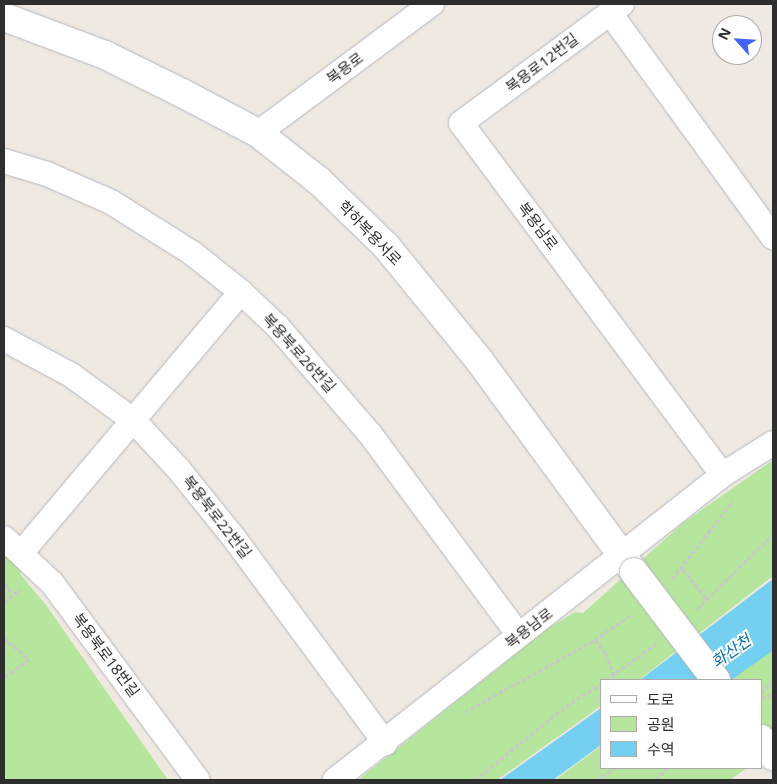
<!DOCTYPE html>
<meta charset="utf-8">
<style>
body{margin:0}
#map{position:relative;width:777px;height:784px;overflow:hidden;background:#efe9e1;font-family:"Noto Sans","Noto Sans KR",sans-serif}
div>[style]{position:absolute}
.green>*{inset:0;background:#b6e59e}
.water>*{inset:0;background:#75cff0}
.river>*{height:48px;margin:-24px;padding:0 24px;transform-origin:24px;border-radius:24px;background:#75cff0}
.path>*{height:3px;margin-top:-1.5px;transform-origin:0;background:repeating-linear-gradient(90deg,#c9c9c9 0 4px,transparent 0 6.5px)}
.roads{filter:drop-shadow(0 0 1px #b4b7c1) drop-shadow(0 0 1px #b4b7c1)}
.minor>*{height:24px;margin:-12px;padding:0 12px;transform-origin:12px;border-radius:12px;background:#fff}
.tertiary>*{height:28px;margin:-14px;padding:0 14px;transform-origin:14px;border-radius:14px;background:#fff}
.bridges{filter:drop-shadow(0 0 1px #b4b7c1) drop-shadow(0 0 1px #b4b7c1)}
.tertiary-bridge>*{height:28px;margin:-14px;padding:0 14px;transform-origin:14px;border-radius:14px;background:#fff}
span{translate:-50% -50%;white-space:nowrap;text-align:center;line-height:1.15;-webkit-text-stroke:4px #fff;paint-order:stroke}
.street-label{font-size:15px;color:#2e2e2e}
.water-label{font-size:16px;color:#0d6fa3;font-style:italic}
.frame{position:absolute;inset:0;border:5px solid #2e2e2e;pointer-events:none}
.legend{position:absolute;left:600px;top:679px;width:162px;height:90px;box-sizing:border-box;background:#fff;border:1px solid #ababab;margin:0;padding:6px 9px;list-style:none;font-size:15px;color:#2e2e2e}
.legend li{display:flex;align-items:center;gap:10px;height:25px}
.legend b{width:25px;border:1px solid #ababab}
.north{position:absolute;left:712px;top:15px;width:50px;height:50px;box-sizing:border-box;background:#fff;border:1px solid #ababab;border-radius:50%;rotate:296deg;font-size:14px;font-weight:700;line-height:20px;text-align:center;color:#2e2e2e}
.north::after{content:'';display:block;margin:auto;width:18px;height:22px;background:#4264fb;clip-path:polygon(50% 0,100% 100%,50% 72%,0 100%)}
</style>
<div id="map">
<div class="green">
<div style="clip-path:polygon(773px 460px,773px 576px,639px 680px,601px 680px,601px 706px,497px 780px,358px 780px,547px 629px,575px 612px,583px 613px,683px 523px)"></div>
<div style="clip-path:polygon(4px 548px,24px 565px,20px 574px,46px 605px,168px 780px,4px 780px)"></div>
<div style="clip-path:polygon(773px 618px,773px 748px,761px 758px,761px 680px,689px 680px)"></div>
<div style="clip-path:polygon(601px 746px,601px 768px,747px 768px,730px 780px,555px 780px)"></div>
</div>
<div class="water">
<div style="clip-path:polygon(773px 579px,773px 618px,687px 680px,640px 680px)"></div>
<div style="clip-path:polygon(601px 708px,601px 745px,553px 780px,500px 780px)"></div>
</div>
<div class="river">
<div style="left:690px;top:680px;width:102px;rotate:-35.4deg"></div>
</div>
<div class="path">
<div style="left:683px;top:569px;width:39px;rotate:52deg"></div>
<div style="left:672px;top:579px;width:99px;rotate:-52deg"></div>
<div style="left:4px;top:583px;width:13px;rotate:51deg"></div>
<div style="left:4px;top:602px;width:21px;rotate:-39deg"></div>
<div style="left:697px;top:609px;width:107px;rotate:-44.6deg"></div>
<div style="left:4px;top:638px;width:33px;rotate:40deg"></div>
<div style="left:29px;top:659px;width:31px;rotate:144deg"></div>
<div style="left:595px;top:640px;width:17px;rotate:50deg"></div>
<div style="left:606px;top:653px;width:23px;rotate:70deg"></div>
<div style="left:606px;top:680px;width:62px;rotate:-35.8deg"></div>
<div style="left:761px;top:693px;width:17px;rotate:-45deg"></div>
<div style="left:761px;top:698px;width:13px;rotate:-18deg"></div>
<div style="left:465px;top:712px;width:149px;rotate:-29deg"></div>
<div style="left:595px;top:640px;width:45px;rotate:-35.1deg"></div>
<div style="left:475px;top:780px;width:117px;rotate:-39.1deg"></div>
<div style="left:566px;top:706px;width:41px;rotate:-32.2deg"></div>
<div style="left:596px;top:780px;width:22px;rotate:-32deg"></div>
<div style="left:656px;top:780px;width:16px;rotate:-47deg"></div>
</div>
<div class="roads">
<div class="minor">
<div style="left:622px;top:4px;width:200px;rotate:143.5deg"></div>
<div style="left:461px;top:123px;width:438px;rotate:53.4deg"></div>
<div style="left:610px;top:13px;width:277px;rotate:54deg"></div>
<div style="left:258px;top:133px;width:217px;rotate:-36.6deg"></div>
<div style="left:4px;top:161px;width:45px;rotate:16.8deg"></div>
<div style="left:47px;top:174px;width:70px;rotate:23.6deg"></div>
<div style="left:111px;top:202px;width:96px;rotate:32.2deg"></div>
<div style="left:192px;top:253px;width:63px;rotate:38.5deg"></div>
<div style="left:241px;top:292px;width:50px;rotate:43.4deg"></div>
<div style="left:277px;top:326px;width:143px;rotate:49.3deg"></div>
<div style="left:370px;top:434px;width:250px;rotate:53.5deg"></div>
<div style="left:4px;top:339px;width:76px;rotate:28.2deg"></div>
<div style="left:71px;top:375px;width:77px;rotate:36deg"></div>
<div style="left:133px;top:420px;width:69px;rotate:47.3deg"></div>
<div style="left:180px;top:471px;width:86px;rotate:51.1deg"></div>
<div style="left:234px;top:538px;width:255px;rotate:53.6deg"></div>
<div style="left:4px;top:538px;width:66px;rotate:43.2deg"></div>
<div style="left:52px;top:583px;width:245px;rotate:53.5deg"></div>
<div style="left:22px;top:552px;width:340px;rotate:-49.9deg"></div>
<div style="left:335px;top:780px;width:493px;rotate:-38.2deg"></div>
<div style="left:722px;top:475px;width:60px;rotate:-32.1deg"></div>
</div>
<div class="tertiary">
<div style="left:4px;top:17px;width:108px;rotate:20.6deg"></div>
<div style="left:105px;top:55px;width:86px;rotate:26.3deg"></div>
<div style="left:182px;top:93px;width:86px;rotate:27.8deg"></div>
<div style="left:258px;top:133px;width:78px;rotate:38.2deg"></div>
<div style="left:319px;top:181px;width:93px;rotate:44.1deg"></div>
<div style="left:386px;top:246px;width:147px;rotate:50.8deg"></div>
<div style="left:479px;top:360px;width:263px;rotate:53.8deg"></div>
<div style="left:761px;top:739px;width:21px;rotate:55deg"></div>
</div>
</div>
<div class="bridges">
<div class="tertiary-bridge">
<div style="left:634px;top:572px;width:136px;rotate:52.8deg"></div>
</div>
</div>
<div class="street-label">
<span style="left:542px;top:63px;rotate:-37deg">복용로12번길</span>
<span style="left:345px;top:68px;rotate:-37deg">복용로</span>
<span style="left:538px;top:226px;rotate:53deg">복용남로</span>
<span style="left:370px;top:233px;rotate:46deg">학하복용서로</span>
<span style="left:299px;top:353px;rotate:48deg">복용북로26번길</span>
<span style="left:217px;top:517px;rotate:52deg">복용북로22번길</span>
<span style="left:529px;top:628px;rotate:-38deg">복용남로</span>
<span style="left:106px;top:655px;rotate:53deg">복용북로18번길</span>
</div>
<div class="water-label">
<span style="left:731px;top:651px;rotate:-35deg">화산천</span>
</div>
<div class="frame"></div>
<ul class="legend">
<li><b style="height:6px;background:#fff"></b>도로</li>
<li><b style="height:14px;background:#b6e59e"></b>공원</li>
<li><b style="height:14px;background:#75cff0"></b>수역</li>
</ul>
<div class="north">N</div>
</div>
